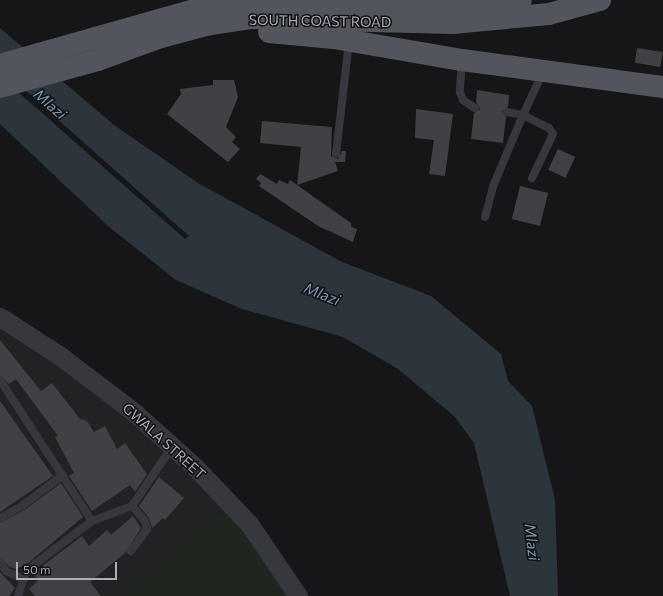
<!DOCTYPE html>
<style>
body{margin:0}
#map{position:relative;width:663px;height:596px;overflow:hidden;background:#161618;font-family:Commissioner,sans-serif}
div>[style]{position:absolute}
.built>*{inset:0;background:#222225}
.green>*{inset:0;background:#1e261f}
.water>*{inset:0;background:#2c353c}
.building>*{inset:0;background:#404145;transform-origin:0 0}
.service>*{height:8px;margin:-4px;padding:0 4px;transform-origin:4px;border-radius:4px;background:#37383d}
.tertiary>*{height:19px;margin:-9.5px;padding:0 9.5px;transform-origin:9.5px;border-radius:9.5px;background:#37383d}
.primary>*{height:22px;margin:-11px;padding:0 11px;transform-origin:11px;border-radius:11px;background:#53555c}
span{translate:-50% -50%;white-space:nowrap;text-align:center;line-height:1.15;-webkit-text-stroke:3px #111113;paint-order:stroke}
.street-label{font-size:14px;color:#a8adb8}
.water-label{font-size:15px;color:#7f9bb3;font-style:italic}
.scale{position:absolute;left:16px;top:562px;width:101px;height:18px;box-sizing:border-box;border:2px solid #a8adb8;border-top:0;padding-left:5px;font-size:12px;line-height:14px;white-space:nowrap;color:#a8adb8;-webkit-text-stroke:3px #111113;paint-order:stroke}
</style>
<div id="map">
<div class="built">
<div style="clip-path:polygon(0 318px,58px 356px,230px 505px,126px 596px,0 596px)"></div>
</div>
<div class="green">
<div style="clip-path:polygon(230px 505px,297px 596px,126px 596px,163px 562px)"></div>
</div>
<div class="water">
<div style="clip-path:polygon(0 28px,114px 125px,198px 183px,342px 262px,431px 296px,501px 354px,508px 381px,532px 406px,555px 500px,558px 596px,510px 596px,474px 443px,455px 417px,398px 369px,343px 337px,242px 309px,176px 280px,108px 226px,0 124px,0 76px,185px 239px,189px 236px,0 68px)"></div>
</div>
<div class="building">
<div style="left:637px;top:48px;width:26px;height:15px;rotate:9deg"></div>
<div style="clip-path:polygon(213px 80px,234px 80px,238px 97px,226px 127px,236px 137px,232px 142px,240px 149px,228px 162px,167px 114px,181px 94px,180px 89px,213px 85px)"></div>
<div style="clip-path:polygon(477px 90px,509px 95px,508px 107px,502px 111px,506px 117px,503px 143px,471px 139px,474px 113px,480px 109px,476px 102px)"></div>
<div style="clip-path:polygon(416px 109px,453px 114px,445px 176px,429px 174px,434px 140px,415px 138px)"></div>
<div style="clip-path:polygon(262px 121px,332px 127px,331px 156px,338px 159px,342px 151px,346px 151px,345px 162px,335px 162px,338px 171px,297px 185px,351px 223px,351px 227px,357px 229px,353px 242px,318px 226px,259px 186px,261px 183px,256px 179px,260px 174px,277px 184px,279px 180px,288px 184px,290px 180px,297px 185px,301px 147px,260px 143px)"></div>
<div style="left:558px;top:149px;width:19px;height:23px;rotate:25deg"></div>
<div style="left:520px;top:186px;width:29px;height:34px;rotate:14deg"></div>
<div style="clip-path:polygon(0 340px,41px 391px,52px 383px,80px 419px,87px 421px,94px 432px,105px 426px,117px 449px,125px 443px,147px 474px,135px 492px,130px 485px,92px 511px,69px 476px,74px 473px,55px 437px,58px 436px,16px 379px,9px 384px,0 375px)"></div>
<div style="clip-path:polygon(0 401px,53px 476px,0 512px)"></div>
<div style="clip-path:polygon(159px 477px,184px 498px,165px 520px,163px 518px,152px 528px,149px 518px,139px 506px)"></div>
<div style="clip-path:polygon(61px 483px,83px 517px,27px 564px,16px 569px,10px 567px,0 558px,0 523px,26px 509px)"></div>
<div style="clip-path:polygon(133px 516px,141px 528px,126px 552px,90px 582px,101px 596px,35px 596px,29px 589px,38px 581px,33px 573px,82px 536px,89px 546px,107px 530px,111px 535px)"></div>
<div style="clip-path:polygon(0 572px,15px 588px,9px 596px,0 596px)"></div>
</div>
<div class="service">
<div style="left:462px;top:60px;width:32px;rotate:94deg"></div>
<div style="left:460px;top:92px;width:9px;rotate:69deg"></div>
<div style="left:463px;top:100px;width:14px;rotate:34deg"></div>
<div style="left:507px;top:112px;width:16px;rotate:11deg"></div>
<div style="left:523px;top:115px;width:47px;rotate:-65.1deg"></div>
<div style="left:336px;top:154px;width:113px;rotate:-83.4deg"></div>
<div style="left:485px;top:217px;width:34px;rotate:-75deg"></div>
<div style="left:494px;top:184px;width:75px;rotate:-67.2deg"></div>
<div style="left:523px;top:115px;width:29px;rotate:27deg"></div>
<div style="left:549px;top:128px;width:7px;rotate:56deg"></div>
<div style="left:553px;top:134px;width:49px;rotate:115.5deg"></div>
<div style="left:0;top:380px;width:168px;rotate:56.9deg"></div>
<div style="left:0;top:518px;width:26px;rotate:-29deg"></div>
<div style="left:23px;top:505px;width:50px;rotate:-36.9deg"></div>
<div style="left:131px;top:551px;width:27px;rotate:-54deg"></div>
<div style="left:147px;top:529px;width:8px;rotate:-104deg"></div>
<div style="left:145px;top:521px;width:20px;rotate:-131deg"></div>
<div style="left:0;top:563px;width:10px;rotate:53deg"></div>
<div style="left:6px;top:571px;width:20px;rotate:24deg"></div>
<div style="left:18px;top:596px;width:25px;rotate:-72deg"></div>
<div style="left:26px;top:572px;width:12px;rotate:-42deg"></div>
<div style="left:35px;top:564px;width:71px;rotate:-37deg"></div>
<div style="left:92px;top:521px;width:43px;rotate:-20.6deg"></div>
<div style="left:132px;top:506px;width:71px;rotate:-55.9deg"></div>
</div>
<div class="tertiary">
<div style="left:0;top:317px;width:70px;rotate:32.8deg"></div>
<div style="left:59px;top:355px;width:96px;rotate:37.3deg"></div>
<div style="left:135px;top:413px;width:82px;rotate:42deg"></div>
<div style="left:196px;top:468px;width:79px;rotate:46.5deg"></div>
<div style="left:250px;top:525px;width:86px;rotate:55.9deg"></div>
</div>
<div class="primary">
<div style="left:269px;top:32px;width:65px;rotate:5.3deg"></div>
<div style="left:334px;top:38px;width:130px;rotate:9.8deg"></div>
<div style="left:462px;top:60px;width:203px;rotate:7.7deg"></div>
<div style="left:0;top:65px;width:206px;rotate:-15.8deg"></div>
<div style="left:198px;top:9px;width:86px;rotate:-6deg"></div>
<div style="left:284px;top:0;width:152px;rotate:1.9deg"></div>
<div style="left:436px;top:5px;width:85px;rotate:-3.4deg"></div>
<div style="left:0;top:87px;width:102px;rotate:-15.4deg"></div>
<div style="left:98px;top:60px;width:67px;rotate:-20.1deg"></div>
<div style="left:161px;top:37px;width:47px;rotate:-14.9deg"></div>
<div style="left:206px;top:25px;width:46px;rotate:-8.8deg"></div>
<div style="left:251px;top:18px;width:201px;rotate:1.4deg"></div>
<div style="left:452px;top:23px;width:97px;rotate:-5.3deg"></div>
<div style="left:549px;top:14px;width:53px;rotate:-15.4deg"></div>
</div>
<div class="street-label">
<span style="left:320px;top:21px;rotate:1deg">SOUTH COAST ROAD</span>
<span style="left:164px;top:441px;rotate:42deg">GWALA STREET</span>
</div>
<div class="water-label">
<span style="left:50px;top:104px;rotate:41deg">Mlazi</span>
<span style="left:322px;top:294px;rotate:21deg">Mlazi</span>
<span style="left:532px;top:542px;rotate:83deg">Mlazi</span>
</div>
<div class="scale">50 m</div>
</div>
